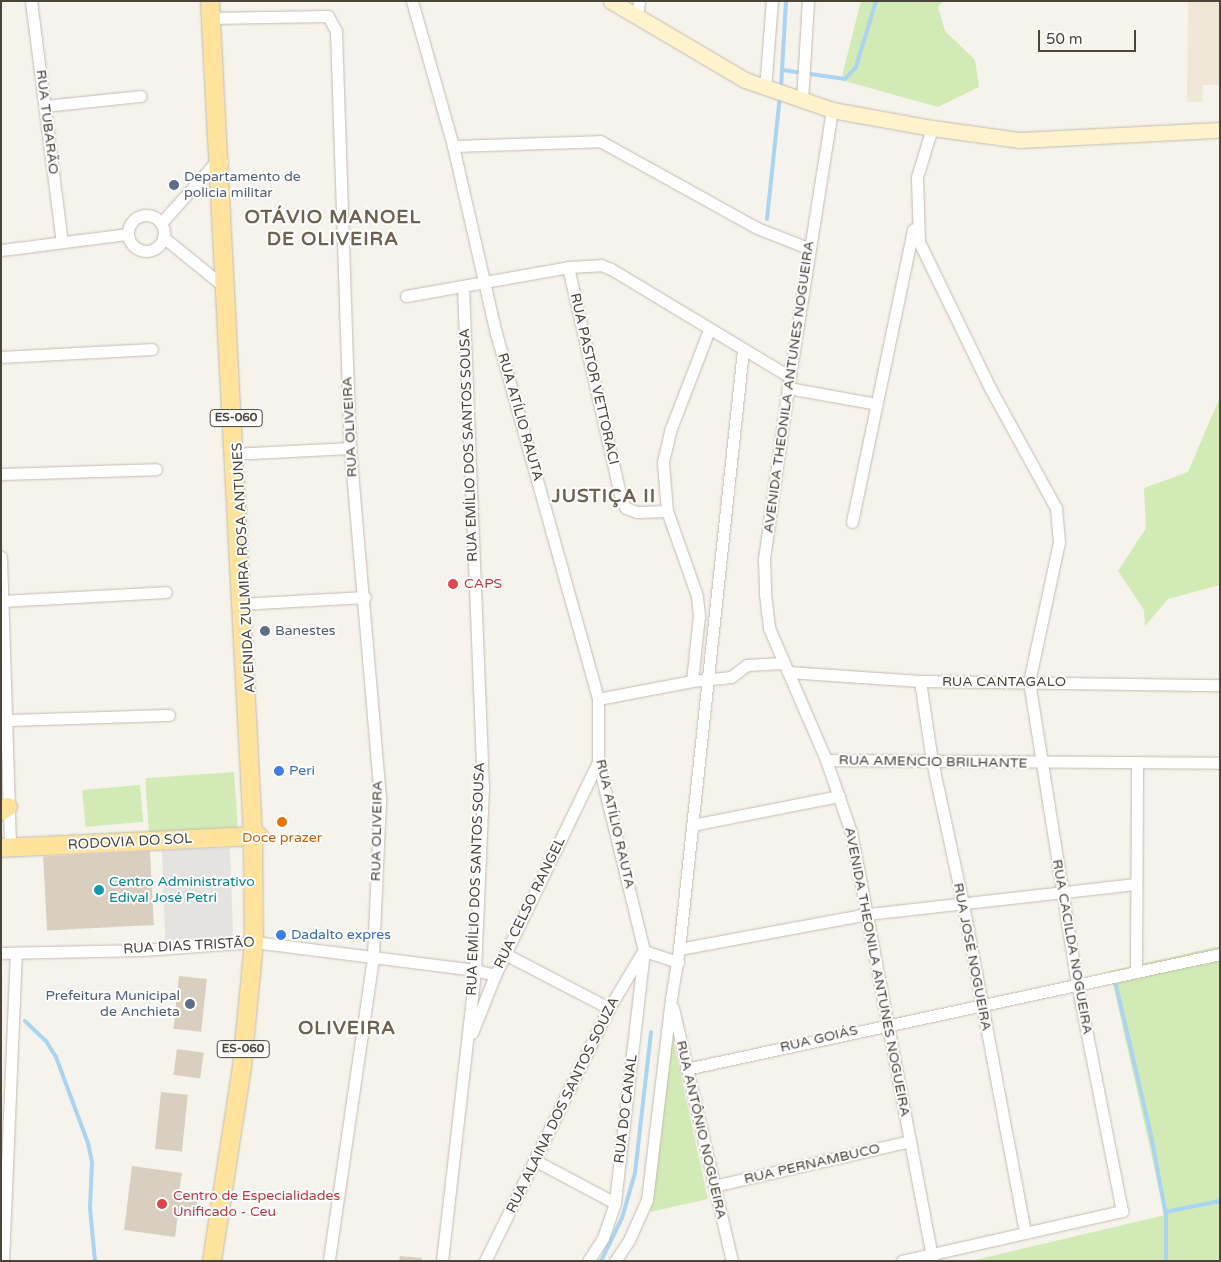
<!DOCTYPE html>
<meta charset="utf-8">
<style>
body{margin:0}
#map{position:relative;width:1221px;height:1262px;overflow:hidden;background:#f6f3ec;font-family:"Varela Round",sans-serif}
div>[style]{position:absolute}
.education>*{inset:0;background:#efe8d6}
.green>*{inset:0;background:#d2eab5;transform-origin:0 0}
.parking>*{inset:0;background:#e5e3e0;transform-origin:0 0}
.stream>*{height:4px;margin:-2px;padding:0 2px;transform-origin:2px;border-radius:2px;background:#a9d4f2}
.building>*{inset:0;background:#d8cfc1;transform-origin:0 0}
.roads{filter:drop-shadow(0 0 1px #c2bbae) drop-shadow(0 0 1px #c2bbae)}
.street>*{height:11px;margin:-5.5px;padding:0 5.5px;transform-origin:5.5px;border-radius:5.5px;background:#fff}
.street>.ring{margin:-5.5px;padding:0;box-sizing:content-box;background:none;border:11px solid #fff;border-radius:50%}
.secondary>*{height:15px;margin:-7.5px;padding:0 7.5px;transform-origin:7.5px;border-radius:7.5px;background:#fff3cd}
.primary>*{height:18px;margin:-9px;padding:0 9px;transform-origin:9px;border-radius:9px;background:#ffe39c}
.dots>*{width:14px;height:14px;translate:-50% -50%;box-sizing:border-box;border:2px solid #fff;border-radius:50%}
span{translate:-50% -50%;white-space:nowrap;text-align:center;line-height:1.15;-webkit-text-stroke:4px #fff;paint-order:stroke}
.shield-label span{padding:1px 4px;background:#fff;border:1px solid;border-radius:4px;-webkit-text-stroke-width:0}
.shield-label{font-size:12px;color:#4b4439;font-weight:700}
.street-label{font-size:14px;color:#4b4439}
.service-label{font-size:14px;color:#4e5e75}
.left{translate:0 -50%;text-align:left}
.right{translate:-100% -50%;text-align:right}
.health-label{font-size:14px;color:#be3a42}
.shop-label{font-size:14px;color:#366cbe}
.food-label{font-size:14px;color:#c56008}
.culture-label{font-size:14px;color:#0d838f}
.district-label{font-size:19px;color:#6e6250;font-weight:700;letter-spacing:1px}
.frame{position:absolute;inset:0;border:2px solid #4b4439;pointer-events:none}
.scale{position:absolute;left:1038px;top:30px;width:98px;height:22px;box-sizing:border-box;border:2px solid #4b4439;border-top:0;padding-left:6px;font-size:15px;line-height:18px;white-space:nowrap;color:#4b4439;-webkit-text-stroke:4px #fff;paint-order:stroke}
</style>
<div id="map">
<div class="education">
<div style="clip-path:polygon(1188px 1px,1220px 1px,1220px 85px,1203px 85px,1202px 102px,1187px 102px)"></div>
</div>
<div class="green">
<div style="clip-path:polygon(861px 1px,943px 1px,938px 7px,945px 31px,975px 60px,979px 87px,938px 107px,841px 80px)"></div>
<div style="clip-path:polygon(1220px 397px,1220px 585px,1168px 599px,1145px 626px,1144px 610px,1118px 571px,1146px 528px,1144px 488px,1188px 472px)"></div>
<div style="left:234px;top:772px;width:56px;height:89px;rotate:86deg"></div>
<div style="left:140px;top:785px;width:37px;height:58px;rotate:85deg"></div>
<div style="clip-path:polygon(1220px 946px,1220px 1261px,971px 1261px,1165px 1215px,1110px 971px)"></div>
<div style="clip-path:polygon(672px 1035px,708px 1199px,650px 1212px)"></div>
</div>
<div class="parking">
<div style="left:230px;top:848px;width:90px;height:68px;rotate:88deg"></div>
</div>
<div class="stream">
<div style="left:782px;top:70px;width:64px;rotate:8.1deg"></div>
<div style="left:845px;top:79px;width:16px;rotate:-47deg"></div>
<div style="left:856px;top:67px;width:69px;rotate:-73.1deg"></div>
<div style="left:781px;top:88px;width:87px;rotate:-86.7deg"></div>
<div style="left:767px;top:219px;width:125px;rotate:-84deg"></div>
<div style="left:1116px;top:985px;width:154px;rotate:76.9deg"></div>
<div style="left:1151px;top:1135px;width:82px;rotate:79.5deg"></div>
<div style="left:1166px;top:1216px;width:45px;rotate:90deg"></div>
<div style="left:25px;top:1021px;width:29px;rotate:44deg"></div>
<div style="left:46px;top:1041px;width:19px;rotate:58deg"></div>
<div style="left:56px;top:1057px;width:92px;rotate:69.6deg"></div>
<div style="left:88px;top:1143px;width:19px;rotate:78deg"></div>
<div style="left:92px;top:1162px;width:46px;rotate:92.5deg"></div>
<div style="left:90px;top:1208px;width:53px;rotate:84.6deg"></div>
<div style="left:1165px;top:1212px;width:56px;rotate:-11.3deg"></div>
<div style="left:601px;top:1261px;width:48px;rotate:-64deg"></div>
<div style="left:622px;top:1218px;width:47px;rotate:-73.9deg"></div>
<div style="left:635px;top:1173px;width:142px;rotate:-83.5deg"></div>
</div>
<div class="building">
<div style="left:150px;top:851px;width:74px;height:107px;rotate:87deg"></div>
<div style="left:179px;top:976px;width:28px;height:53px;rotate:6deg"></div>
<div style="left:177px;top:1049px;width:27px;height:26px;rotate:8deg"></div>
<div style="left:161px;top:1092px;width:27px;height:57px;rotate:6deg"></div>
<div style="clip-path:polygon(132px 1166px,182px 1173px,179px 1191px,198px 1194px,195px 1217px,178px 1215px,175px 1237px,124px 1230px)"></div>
<div style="clip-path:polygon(400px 1256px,422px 1258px,422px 1261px,399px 1261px)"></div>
</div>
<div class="roads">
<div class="street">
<div style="left:31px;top:1px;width:243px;rotate:82.7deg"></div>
<div style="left:412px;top:1px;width:151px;rotate:74.2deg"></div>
<div style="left:453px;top:146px;width:192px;rotate:77.1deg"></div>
<div style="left:496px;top:333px;width:380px;rotate:74.4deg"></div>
<div style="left:598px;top:699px;width:63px;rotate:90deg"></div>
<div style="left:598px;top:762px;width:195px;rotate:76.3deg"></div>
<div style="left:644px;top:951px;width:254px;rotate:96.6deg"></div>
<div style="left:615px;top:1203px;width:37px;rotate:109deg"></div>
<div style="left:603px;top:1238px;width:27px;rotate:123deg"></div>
<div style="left:637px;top:16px;width:15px;rotate:-82deg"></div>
<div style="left:211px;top:18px;width:117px;rotate:-1deg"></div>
<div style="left:328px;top:16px;width:17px;rotate:62deg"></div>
<div style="left:336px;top:31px;width:417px;rotate:88.1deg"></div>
<div style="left:350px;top:448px;width:354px;rotate:85.1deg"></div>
<div style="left:380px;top:801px;width:157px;rotate:92.6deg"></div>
<div style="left:373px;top:958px;width:306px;rotate:98.3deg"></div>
<div style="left:765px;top:89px;width:88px;rotate:-85.5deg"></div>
<div style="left:802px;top:101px;width:100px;rotate:-86.6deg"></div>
<div style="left:45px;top:106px;width:96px;rotate:-6deg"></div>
<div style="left:832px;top:110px;width:281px;rotate:99deg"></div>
<div style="left:788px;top:388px;width:173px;rotate:98deg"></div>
<div style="left:764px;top:559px;width:35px;rotate:88deg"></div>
<div style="left:765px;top:594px;width:34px;rotate:83deg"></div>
<div style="left:769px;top:628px;width:144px;rotate:66.6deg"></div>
<div style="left:826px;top:760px;width:76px;rotate:70.9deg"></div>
<div style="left:851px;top:832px;width:437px;rotate:79.2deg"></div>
<div style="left:453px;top:146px;width:147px;rotate:-1.9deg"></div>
<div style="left:600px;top:141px;width:179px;rotate:29deg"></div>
<div style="left:757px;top:228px;width:55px;rotate:21.4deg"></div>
<div class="ring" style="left:128px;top:215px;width:25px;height:25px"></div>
<div style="left:161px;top:223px;width:82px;rotate:-48deg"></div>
<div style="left:216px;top:162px;width:6px"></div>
<div style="left:163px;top:237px;width:81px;rotate:39deg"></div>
<div style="left:1px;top:250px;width:127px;rotate:-7.2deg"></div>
<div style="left:568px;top:267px;width:241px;rotate:77.1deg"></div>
<div style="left:622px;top:502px;width:7px;rotate:56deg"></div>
<div style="left:626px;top:508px;width:12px;rotate:20deg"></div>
<div style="left:637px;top:512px;width:30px;rotate:-2deg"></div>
<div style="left:406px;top:296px;width:165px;rotate:-10.1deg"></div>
<div style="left:568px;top:267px;width:33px;rotate:-3deg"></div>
<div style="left:601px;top:265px;width:11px;rotate:22deg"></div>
<div style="left:611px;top:269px;width:209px;rotate:31.1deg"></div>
<div style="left:1px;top:357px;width:151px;rotate:-3deg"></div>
<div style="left:788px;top:388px;width:90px;rotate:10.2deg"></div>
<div style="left:232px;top:454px;width:118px;rotate:-2.9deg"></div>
<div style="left:1px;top:474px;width:155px;rotate:-1.8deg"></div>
<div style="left:852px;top:522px;width:299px;rotate:-78.2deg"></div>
<div style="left:1px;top:557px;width:291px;rotate:88.2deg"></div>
<div style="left:2px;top:601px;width:164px;rotate:-3.1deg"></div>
<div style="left:240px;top:604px;width:125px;rotate:-3.2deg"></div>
<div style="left:788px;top:672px;width:132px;rotate:3.9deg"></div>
<div style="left:920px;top:681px;width:300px;rotate:0.8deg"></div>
<div style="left:692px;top:681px;width:65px;rotate:-83.9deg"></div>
<div style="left:699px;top:616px;width:20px;rotate:-96deg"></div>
<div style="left:697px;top:596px;width:90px;rotate:-109.4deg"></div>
<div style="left:667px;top:511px;width:49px;rotate:-94.7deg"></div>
<div style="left:663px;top:462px;width:32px;rotate:-77deg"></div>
<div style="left:670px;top:431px;width:108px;rotate:-68.9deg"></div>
<div style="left:920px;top:681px;width:81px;rotate:81.5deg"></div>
<div style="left:932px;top:761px;width:146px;rotate:77.8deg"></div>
<div style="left:963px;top:904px;width:335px;rotate:79.3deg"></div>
<div style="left:598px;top:699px;width:96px;rotate:-10.8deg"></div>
<div style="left:692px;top:681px;width:39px;rotate:-6deg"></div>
<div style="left:731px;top:677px;width:20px;rotate:-37deg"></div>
<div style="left:747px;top:665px;width:36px;rotate:-3deg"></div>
<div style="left:8px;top:720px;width:161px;rotate:-1.8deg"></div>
<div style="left:826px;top:760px;width:394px;rotate:0.4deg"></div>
<div style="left:692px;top:825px;width:150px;rotate:-11.2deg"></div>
<div style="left:679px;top:949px;width:192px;rotate:-10.5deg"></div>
<div style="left:868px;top:914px;width:268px;rotate:-6.4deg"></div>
<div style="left:644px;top:951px;width:36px;rotate:18deg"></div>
<div style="left:1px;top:953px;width:142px;rotate:-1.2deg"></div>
<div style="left:143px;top:950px;width:111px;rotate:-4.1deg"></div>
<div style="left:254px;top:942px;width:223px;rotate:7.2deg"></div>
<div style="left:475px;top:970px;width:21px;rotate:14deg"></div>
<div style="left:507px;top:955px;width:115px;rotate:27.5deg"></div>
<div style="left:1136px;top:972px;width:209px;rotate:-89.7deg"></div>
<div style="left:673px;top:1008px;width:260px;rotate:76.9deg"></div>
<div style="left:472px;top:1033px;width:62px;rotate:-68.4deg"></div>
<div style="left:495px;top:975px;width:237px;rotate:-64.2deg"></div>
<div style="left:686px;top:1069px;width:546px;rotate:-12.15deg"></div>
<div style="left:536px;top:1161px;width:89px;rotate:28deg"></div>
<div style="left:714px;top:1186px;width:201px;rotate:-12.9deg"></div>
<div style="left:3px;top:1261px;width:308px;rotate:-87.6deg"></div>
<div style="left:442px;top:1261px;width:293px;rotate:-83.5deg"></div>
<div style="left:475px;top:970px;width:182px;rotate:-87.5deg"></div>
<div style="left:483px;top:788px;width:501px;rotate:-92.29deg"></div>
<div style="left:485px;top:1261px;width:282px;rotate:-63.9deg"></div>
<div style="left:609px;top:1008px;width:64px;rotate:-59deg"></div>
<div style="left:615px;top:1261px;width:25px;rotate:-56deg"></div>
<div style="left:629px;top:1240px;width:44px;rotate:-65.8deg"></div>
<div style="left:647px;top:1200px;width:202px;rotate:-83.2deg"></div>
<div style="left:671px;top:999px;width:51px;rotate:-80.9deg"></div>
<div style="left:679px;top:949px;width:602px;rotate:-83.9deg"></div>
<div style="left:902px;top:1261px;width:226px;rotate:-12.8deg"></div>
<div style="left:1122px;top:1211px;width:231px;rotate:-101.2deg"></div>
<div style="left:1077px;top:984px;width:306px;rotate:-99deg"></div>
<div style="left:1029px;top:682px;width:143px;rotate:-77.9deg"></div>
<div style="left:1059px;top:542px;width:34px;rotate:-95deg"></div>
<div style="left:1056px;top:508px;width:135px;rotate:-118.8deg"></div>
<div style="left:991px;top:390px;width:165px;rotate:-115.9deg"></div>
<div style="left:919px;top:242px;width:65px;rotate:-91.8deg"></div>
<div style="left:917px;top:177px;width:51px;rotate:-73deg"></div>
</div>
<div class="secondary">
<div style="left:611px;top:1px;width:156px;rotate:30.5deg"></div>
<div style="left:745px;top:80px;width:92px;rotate:19deg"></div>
<div style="left:832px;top:110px;width:102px;rotate:10.2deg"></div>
<div style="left:932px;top:128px;width:89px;rotate:7.8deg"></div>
<div style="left:1020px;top:140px;width:200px;rotate:-2.9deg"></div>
</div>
<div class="primary">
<div style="left:210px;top:1px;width:835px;rotate:87.05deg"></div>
<div style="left:253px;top:835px;width:107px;rotate:89.5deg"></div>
<div style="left:254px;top:942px;width:126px;rotate:95.5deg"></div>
<div style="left:242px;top:1067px;width:196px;rotate:98.8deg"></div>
<div style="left:1px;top:811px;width:8px;rotate:-30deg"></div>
<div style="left:1px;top:848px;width:258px;rotate:-2.7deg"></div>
</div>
</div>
<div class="dots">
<div style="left:174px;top:185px;background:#5c6f8a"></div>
<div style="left:453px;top:584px;background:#e0444e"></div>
<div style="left:265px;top:631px;background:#5c6f8a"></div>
<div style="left:279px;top:771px;background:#3f7fe0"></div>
<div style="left:282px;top:822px;background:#e8710a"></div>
<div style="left:99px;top:890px;background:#0f9aa8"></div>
<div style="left:281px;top:935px;background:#3f7fe0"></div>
<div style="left:190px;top:1004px;background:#5c6f8a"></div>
<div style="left:162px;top:1204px;background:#e0444e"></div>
</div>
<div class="shield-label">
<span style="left:236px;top:418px">ES-060</span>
<span style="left:243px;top:1049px">ES-060</span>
</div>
<div class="street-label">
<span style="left:47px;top:122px;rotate:83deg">RUA TUBARÃO</span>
<span style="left:594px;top:379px;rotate:77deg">RUA PASTOR VETTORACI</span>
<span style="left:789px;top:387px;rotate:-82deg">AVENIDA THEONILA ANTUNES NOGUEIRA</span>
<span style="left:520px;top:417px;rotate:74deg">RUA ATÍLIO RAUTA</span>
<span style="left:350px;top:427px;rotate:-93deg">RUA OLIVEIRA</span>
<span style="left:469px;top:445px;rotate:-92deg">RUA EMÍLIO DOS SANTOS SOUSA</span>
<span style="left:244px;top:568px;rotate:-93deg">AVENIDA ZULMIRA ROSA ANTUNES</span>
<span style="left:1004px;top:682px">RUA CANTAGALO</span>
<span style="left:933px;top:762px;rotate:1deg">RUA AMENCIO BRILHANTE</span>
<span style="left:615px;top:824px;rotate:77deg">RUA ATÍLIO RAUTA</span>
<span style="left:377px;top:831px;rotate:-89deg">RUA OLIVEIRA</span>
<span style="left:130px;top:842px;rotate:-3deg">RODOVIA DO SOL</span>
<span style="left:476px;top:879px;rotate:-88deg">RUA EMÍLIO DOS SANTOS SOUSA</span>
<span style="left:530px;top:903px;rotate:-64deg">RUA CELSO RANGEL</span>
<span style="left:189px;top:946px;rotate:-3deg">RUA DIAS TRISTÃO</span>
<span style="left:1072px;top:947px;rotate:80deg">RUA CACILDA NOGUEIRA</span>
<span style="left:972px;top:957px;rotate:79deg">RUA JOSÉ NOGUEIRA</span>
<span style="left:877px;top:972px;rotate:79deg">AVENIDA THEONILA ANTUNES NOGUEIRA</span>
<span style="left:819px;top:1039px;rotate:-13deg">RUA GOIÁS</span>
<span style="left:563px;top:1105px;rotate:-64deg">RUA ALAINA DOS SANTOS SOUZA</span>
<span style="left:626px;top:1109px;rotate:-83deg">RUA DO CANAL</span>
<span style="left:701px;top:1130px;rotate:77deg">RUA ANTÔNIO NOGUEIRA</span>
<span style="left:812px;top:1164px;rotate:-13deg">RUA PERNAMBUCO</span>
</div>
<div class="service-label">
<span class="left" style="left:184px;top:185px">Departamento de<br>policia militar</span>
<span class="left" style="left:275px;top:631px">Banestes</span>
<span class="right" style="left:180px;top:1004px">Prefeitura Municipal<br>de Anchieta</span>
</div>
<div class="health-label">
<span class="left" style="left:464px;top:584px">CAPS</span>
<span class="left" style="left:173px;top:1204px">Centro de Especialidades<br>Unificado - Ceu</span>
</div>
<div class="shop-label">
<span class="left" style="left:289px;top:771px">Peri</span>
<span class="left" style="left:291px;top:935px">Dadalto expres</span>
</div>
<div class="food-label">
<span style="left:282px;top:838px">Doce prazer</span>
</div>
<div class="culture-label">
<span class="left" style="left:109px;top:890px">Centro Administrativo<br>Edival José Petri</span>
</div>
<div class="district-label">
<span style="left:333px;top:229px">OTÁVIO MANOEL<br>DE OLIVEIRA</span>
<span style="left:604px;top:497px">JUSTIÇA II</span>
<span style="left:347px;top:1029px">OLIVEIRA</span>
</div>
<div class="frame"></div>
<div class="scale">50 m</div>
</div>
